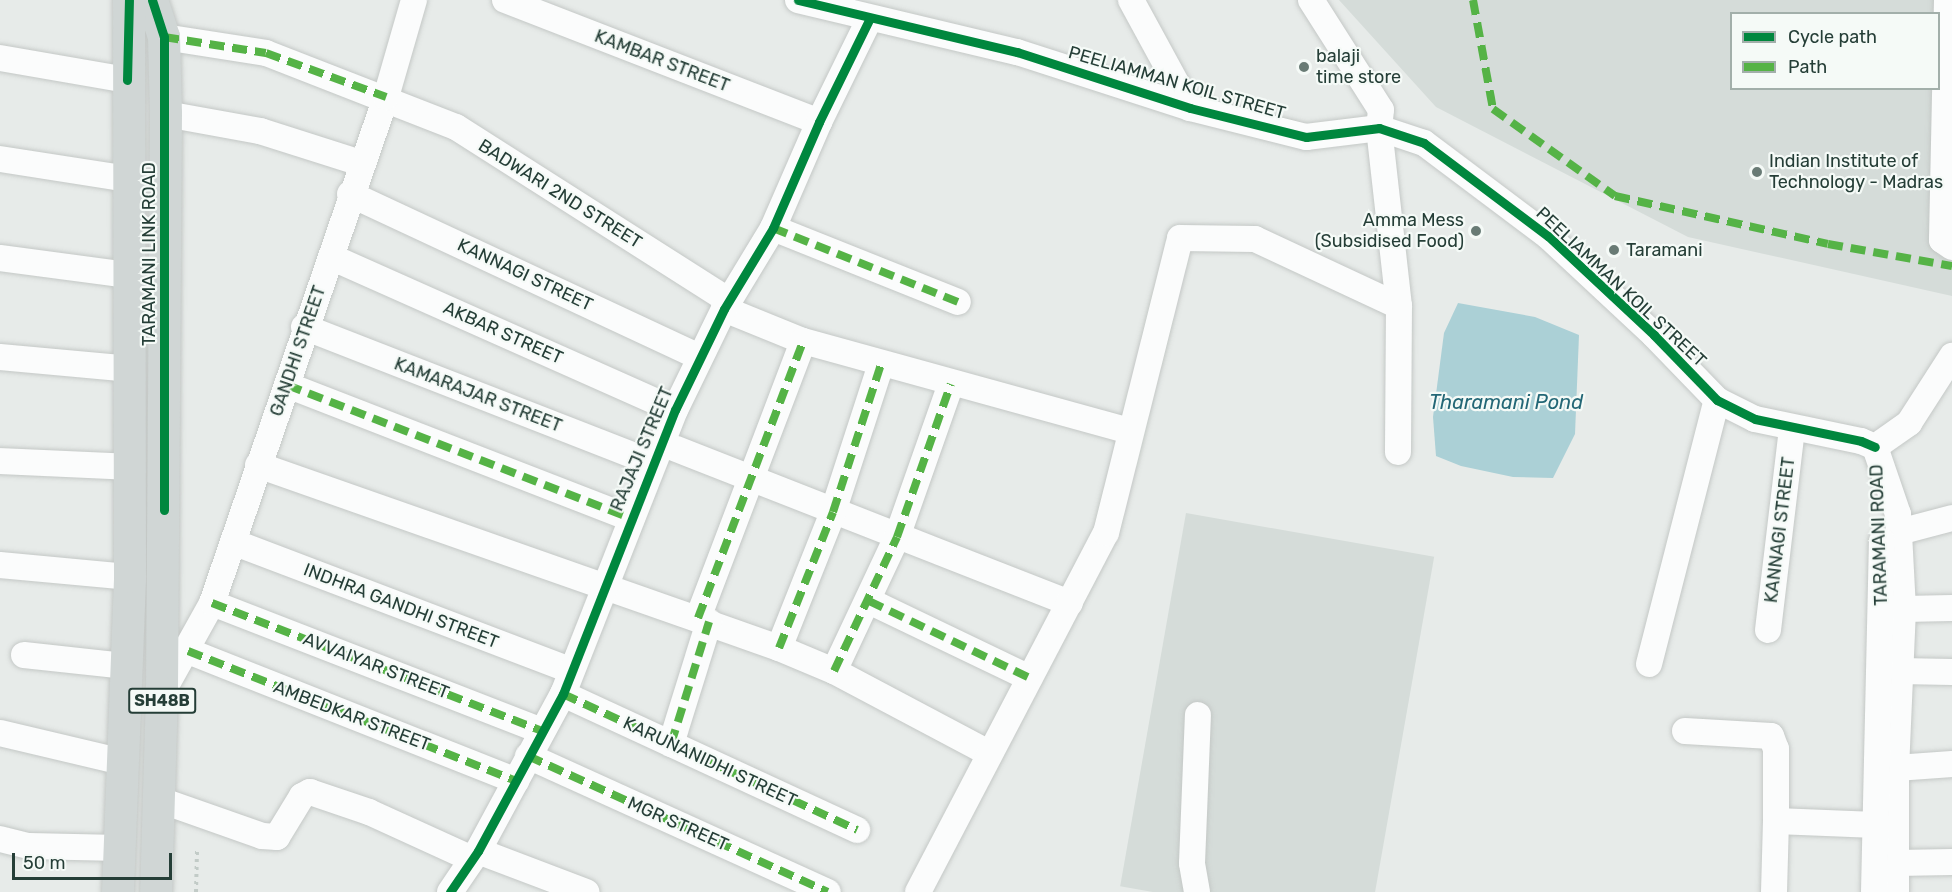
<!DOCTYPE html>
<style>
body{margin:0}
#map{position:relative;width:1952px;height:892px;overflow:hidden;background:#e7ebe9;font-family:Rubik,sans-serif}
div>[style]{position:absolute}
.built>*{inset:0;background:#d5dcd9;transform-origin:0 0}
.water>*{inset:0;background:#abd0d6}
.path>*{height:4px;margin-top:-2px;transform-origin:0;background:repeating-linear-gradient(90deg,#c2cbc7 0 3px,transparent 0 7.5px)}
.roads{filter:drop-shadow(0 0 2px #c4c8c6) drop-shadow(0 0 2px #c4c8c6)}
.minor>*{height:26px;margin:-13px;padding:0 13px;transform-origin:13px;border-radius:13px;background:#fbfcfc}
.major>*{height:32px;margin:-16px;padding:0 16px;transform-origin:16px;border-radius:16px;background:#d0d6d5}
.quiet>*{height:8px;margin-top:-4px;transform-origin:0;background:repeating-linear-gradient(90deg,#55b346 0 15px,transparent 0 23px)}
.cycleway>*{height:9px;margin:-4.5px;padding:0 4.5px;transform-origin:4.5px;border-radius:4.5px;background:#00873e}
.dots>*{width:16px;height:16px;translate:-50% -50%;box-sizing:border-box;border:3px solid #f5faf7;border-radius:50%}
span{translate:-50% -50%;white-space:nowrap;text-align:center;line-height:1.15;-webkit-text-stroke:4.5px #f5faf7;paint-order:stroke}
.shield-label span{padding:2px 4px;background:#f5faf7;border:2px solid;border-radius:4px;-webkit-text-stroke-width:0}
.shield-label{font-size:16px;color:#253e37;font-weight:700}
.poi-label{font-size:18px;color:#253e37}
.left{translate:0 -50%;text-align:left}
.right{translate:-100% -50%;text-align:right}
.street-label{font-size:18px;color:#253e37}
.water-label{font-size:20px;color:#236776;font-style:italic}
.legend{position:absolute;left:1730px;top:12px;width:210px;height:78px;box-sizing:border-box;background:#f5faf7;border:2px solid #a2afaa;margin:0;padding:8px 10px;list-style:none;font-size:18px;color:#253e37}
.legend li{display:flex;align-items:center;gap:12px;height:30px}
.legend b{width:30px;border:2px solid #a2afaa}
.scale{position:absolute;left:12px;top:853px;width:160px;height:27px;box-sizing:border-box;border:3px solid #253e37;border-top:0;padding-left:8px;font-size:18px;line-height:21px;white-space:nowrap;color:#253e37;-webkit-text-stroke:4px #f5faf7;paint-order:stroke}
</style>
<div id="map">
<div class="built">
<div style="clip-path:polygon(evenodd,1339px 0,1952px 0,1952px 296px,1688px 237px,1436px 107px,1339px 0,1732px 14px,1938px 14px,1938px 88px,1732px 88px,1732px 14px)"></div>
<div style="left:1186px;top:513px;width:252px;height:379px;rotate:10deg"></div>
</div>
<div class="water">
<div style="clip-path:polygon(1458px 303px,1535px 317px,1579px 335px,1575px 434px,1553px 478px,1513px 477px,1461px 466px,1436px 456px,1433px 417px,1444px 333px)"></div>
</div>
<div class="path">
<div style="left:196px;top:892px;width:41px;rotate:-88.6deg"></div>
</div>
<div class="roads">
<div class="minor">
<div style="left:505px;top:0;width:337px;rotate:21.2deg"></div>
<div style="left:798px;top:0;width:225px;rotate:13.4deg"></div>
<div style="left:1017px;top:52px;width:182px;rotate:17.9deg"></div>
<div style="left:1190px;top:108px;width:120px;rotate:14deg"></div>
<div style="left:1306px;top:137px;width:74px;rotate:-7deg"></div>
<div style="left:1379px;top:128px;width:47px;rotate:18.4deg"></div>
<div style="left:1424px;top:143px;width:155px;rotate:36.9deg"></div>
<div style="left:1548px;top:236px;width:145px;rotate:43deg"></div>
<div style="left:1654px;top:335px;width:91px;rotate:45.9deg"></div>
<div style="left:1717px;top:400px;width:42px;rotate:26.6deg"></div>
<div style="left:1755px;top:419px;width:108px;rotate:11.7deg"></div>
<div style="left:1861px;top:441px;width:15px;rotate:23deg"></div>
<div style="left:1131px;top:0;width:123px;rotate:61.4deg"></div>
<div style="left:1311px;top:0;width:130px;rotate:57.5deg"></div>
<div style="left:1381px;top:110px;width:18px;rotate:96deg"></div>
<div style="left:1379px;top:128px;width:179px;rotate:83.6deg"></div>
<div style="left:1399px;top:306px;width:146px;rotate:90.4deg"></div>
<div style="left:1947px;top:0;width:240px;rotate:91.2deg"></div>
<div style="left:1942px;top:240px;width:12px;rotate:35deg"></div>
<div style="left:164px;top:37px;width:103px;rotate:8.9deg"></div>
<div style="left:266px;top:53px;width:204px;rotate:21.3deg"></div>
<div style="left:456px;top:127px;width:324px;rotate:32.5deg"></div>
<div style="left:0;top:58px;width:129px;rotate:9.8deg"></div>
<div style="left:166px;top:114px;width:96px;rotate:10.3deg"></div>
<div style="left:260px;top:131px;width:106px;rotate:17.6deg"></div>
<div style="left:0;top:159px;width:129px;rotate:8.9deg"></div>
<div style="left:350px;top:194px;width:385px;rotate:25deg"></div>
<div style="left:773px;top:228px;width:199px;rotate:21.8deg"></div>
<div style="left:331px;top:257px;width:376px;rotate:24deg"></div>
<div style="left:0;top:258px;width:128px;rotate:7.6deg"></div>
<div style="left:724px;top:309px;width:85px;rotate:22.1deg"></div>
<div style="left:803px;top:341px;width:338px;rotate:15.4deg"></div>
<div style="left:304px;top:327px;width:374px;rotate:21.3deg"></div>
<div style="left:0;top:357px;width:132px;rotate:5.2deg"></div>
<div style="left:287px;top:385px;width:368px;rotate:21.2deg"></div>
<div style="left:661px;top:443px;width:439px;rotate:21.4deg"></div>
<div style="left:1875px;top:447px;width:71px;rotate:71.1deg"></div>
<div style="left:1898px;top:514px;width:95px;rotate:87deg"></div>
<div style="left:1903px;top:609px;width:159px;rotate:92.5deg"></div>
<div style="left:1896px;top:768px;width:124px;rotate:90deg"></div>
<div style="left:1875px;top:447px;width:42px;rotate:-35.2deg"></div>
<div style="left:1909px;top:423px;width:80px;rotate:-57.3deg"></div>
<div style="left:0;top:461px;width:131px;rotate:2.6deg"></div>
<div style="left:258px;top:465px;width:552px;rotate:19.35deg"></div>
<div style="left:779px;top:648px;width:60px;rotate:22.7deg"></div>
<div style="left:834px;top:671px;width:175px;rotate:27.9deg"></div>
<div style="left:1899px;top:532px;width:55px;rotate:-14.8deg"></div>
<div style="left:233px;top:542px;width:360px;rotate:20.8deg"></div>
<div style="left:0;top:565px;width:131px;rotate:5.3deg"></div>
<div style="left:869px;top:601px;width:178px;rotate:25.6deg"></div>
<div style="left:212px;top:603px;width:352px;rotate:21.2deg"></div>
<div style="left:1903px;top:609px;width:49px;rotate:-1.2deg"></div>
<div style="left:698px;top:618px;width:296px;rotate:-69.2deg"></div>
<div style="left:1768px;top:630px;width:201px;rotate:-83.2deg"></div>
<div style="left:779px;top:648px;width:146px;rotate:-68.3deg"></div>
<div style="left:833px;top:512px;width:156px;rotate:-72deg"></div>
<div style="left:188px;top:651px;width:353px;rotate:21.6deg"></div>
<div style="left:24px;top:655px;width:103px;rotate:6.2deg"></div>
<div style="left:1649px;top:664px;width:273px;rotate:-75.6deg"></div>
<div style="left:834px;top:671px;width:148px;rotate:-64.8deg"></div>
<div style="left:897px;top:537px;width:162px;rotate:-70.6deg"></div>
<div style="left:1899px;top:671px;width:53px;rotate:1.1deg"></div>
<div style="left:162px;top:693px;width:103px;rotate:-60.9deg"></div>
<div style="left:212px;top:603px;width:535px;rotate:-71.02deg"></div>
<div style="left:386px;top:97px;width:101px;rotate:-73.9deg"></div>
<div style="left:563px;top:694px;width:324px;rotate:24.8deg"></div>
<div style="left:1685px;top:731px;width:86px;rotate:3.3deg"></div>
<div style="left:1771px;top:736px;width:14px;rotate:69deg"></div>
<div style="left:1776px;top:749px;width:72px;rotate:90deg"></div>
<div style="left:1776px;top:821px;width:100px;rotate:2.3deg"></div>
<div style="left:0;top:733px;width:126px;rotate:13.3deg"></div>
<div style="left:671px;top:744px;width:128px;rotate:-72.7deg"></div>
<div style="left:528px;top:756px;width:329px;rotate:24.4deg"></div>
<div style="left:1896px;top:768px;width:56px;rotate:-4.1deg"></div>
<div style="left:160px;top:800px;width:108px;rotate:19.4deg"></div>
<div style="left:262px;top:836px;width:15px;rotate:4deg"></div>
<div style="left:277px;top:837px;width:48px;rotate:-58.6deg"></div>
<div style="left:302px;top:796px;width:9px;rotate:-27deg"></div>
<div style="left:310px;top:792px;width:62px;rotate:18.7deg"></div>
<div style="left:369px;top:812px;width:113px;rotate:24.5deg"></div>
<div style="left:0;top:839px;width:30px;rotate:14deg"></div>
<div style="left:29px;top:846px;width:91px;rotate:1.3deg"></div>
<div style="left:478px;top:851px;width:116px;rotate:20.8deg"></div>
<div style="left:1897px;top:863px;width:55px;rotate:-1deg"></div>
<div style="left:450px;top:892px;width:50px;rotate:-55.7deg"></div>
<div style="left:478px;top:851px;width:179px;rotate:-61.6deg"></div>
<div style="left:563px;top:694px;width:305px;rotate:-68.5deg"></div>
<div style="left:675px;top:410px;width:112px;rotate:-64.1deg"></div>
<div style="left:724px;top:309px;width:95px;rotate:-58.8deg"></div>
<div style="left:773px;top:228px;width:116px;rotate:-66.5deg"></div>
<div style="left:819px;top:122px;width:114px;rotate:-63.9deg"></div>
<div style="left:918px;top:892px;width:405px;rotate:-62.4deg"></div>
<div style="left:1106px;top:533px;width:304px;rotate:-75.9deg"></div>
<div style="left:1180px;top:238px;width:75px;rotate:0.8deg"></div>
<div style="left:1255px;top:239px;width:159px;rotate:25deg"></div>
<div style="left:1197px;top:892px;width:29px;rotate:-100deg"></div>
<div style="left:1192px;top:863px;width:148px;rotate:-87.7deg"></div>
<div style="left:1774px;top:892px;width:71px;rotate:-88.4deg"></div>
<div style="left:1874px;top:892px;width:351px;rotate:-88.7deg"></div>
</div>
<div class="major">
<div style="left:152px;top:0;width:39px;rotate:72deg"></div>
<div style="left:164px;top:37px;width:77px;rotate:88.5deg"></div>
<div style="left:166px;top:114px;width:579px;rotate:90.4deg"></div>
<div style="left:162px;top:693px;width:199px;rotate:91.7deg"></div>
<div style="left:118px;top:892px;width:315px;rotate:-87.8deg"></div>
<div style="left:130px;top:577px;width:577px;rotate:-90.1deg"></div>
</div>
</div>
<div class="quiet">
<div style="left:1473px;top:0;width:111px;rotate:79.6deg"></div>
<div style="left:1493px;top:109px;width:150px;rotate:35.5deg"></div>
<div style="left:1615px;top:196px;width:218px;rotate:12.7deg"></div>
<div style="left:1828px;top:244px;width:126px;rotate:10.1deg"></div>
<div style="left:164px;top:37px;width:103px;rotate:8.9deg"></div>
<div style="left:266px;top:53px;width:128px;rotate:20.1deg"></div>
<div style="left:773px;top:228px;width:199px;rotate:21.8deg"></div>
<div style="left:287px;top:385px;width:368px;rotate:21.2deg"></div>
<div style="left:869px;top:601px;width:178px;rotate:25.6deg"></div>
<div style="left:212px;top:603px;width:352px;rotate:21.2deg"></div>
<div style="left:698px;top:618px;width:296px;rotate:-69.2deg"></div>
<div style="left:779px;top:648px;width:146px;rotate:-68.3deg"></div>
<div style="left:833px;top:512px;width:156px;rotate:-72deg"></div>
<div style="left:188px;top:651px;width:353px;rotate:21.6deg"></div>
<div style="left:834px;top:671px;width:148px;rotate:-64.8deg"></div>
<div style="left:897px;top:537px;width:162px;rotate:-70.6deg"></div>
<div style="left:563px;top:694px;width:324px;rotate:24.8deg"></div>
<div style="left:671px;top:744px;width:128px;rotate:-72.7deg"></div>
<div style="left:528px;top:756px;width:329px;rotate:24.4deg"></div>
</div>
<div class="cycleway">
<div style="left:152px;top:0;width:39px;rotate:72deg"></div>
<div style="left:164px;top:37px;width:473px;rotate:90deg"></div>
<div style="left:798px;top:0;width:225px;rotate:13.4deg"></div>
<div style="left:1017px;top:52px;width:182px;rotate:17.9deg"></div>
<div style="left:1190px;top:108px;width:120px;rotate:14deg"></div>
<div style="left:1306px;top:137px;width:74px;rotate:-7deg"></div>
<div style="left:1379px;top:128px;width:47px;rotate:18.4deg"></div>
<div style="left:1424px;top:143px;width:155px;rotate:36.9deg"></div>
<div style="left:1548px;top:236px;width:145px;rotate:43deg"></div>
<div style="left:1654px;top:335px;width:91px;rotate:45.9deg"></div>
<div style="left:1717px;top:400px;width:42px;rotate:26.6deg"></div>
<div style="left:1755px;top:419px;width:108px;rotate:11.7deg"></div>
<div style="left:1861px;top:441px;width:15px;rotate:23deg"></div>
<div style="left:127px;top:80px;width:80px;rotate:-88.6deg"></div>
<div style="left:450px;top:892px;width:50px;rotate:-55.7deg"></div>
<div style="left:478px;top:851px;width:179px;rotate:-61.6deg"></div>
<div style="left:563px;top:694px;width:305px;rotate:-68.5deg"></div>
<div style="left:675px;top:410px;width:112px;rotate:-64.1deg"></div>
<div style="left:724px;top:309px;width:95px;rotate:-58.8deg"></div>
<div style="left:773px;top:228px;width:116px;rotate:-66.5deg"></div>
<div style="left:819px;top:122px;width:114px;rotate:-63.9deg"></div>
</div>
<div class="dots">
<div style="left:1304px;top:67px;background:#697b75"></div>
<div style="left:1757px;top:172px;background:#697b75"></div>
<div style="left:1476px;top:231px;background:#697b75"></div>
<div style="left:1614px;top:250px;background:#697b75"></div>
</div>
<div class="shield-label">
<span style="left:162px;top:701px">SH48B</span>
</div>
<div class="poi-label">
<span class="left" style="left:1316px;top:67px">balaji<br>time store</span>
<span class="left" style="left:1769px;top:172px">Indian Institute of<br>Technology - Madras</span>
<span class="right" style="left:1464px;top:231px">Amma Mess<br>(Subsidised Food)</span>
<span class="left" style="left:1626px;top:250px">Taramani</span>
</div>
<div class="street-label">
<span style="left:662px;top:61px;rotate:21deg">KAMBAR STREET</span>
<span style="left:1177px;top:83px;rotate:16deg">PEELIAMMAN KOIL STREET</span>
<span style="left:560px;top:194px;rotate:32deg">BADWARI 2ND STREET</span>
<span style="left:149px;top:254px;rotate:-90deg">TARAMANI LINK ROAD</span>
<span style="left:525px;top:275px;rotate:25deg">KANNAGI STREET</span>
<span style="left:1621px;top:287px;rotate:43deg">PEELIAMMAN KOIL STREET</span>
<span style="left:503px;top:333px;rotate:24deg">AKBAR STREET</span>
<span style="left:298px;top:351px;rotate:-71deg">GANDHI STREET</span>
<span style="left:478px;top:395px;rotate:21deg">KAMARAJAR STREET</span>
<span style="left:642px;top:449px;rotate:-67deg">RAJAJI STREET</span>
<span style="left:1780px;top:530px;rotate:-83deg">KANNAGI STREET</span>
<span style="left:1879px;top:535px;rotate:-92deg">TARAMANI ROAD</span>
<span style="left:401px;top:606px;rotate:21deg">INDHRA GANDHI STREET</span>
<span style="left:376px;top:666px;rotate:21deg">AVVAIYAR STREET</span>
<span style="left:352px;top:716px;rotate:21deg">AMBEDKAR STREET</span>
<span style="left:710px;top:762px;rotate:25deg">KARUNANIDHI STREET</span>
<span style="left:678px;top:824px;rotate:24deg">MGR STREET</span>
</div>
<div class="water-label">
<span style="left:1506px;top:402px">Tharamani Pond</span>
</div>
<ul class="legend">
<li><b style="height:8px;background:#00873e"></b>Cycle path</li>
<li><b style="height:8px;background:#55b346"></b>Path</li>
</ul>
<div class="scale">50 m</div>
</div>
